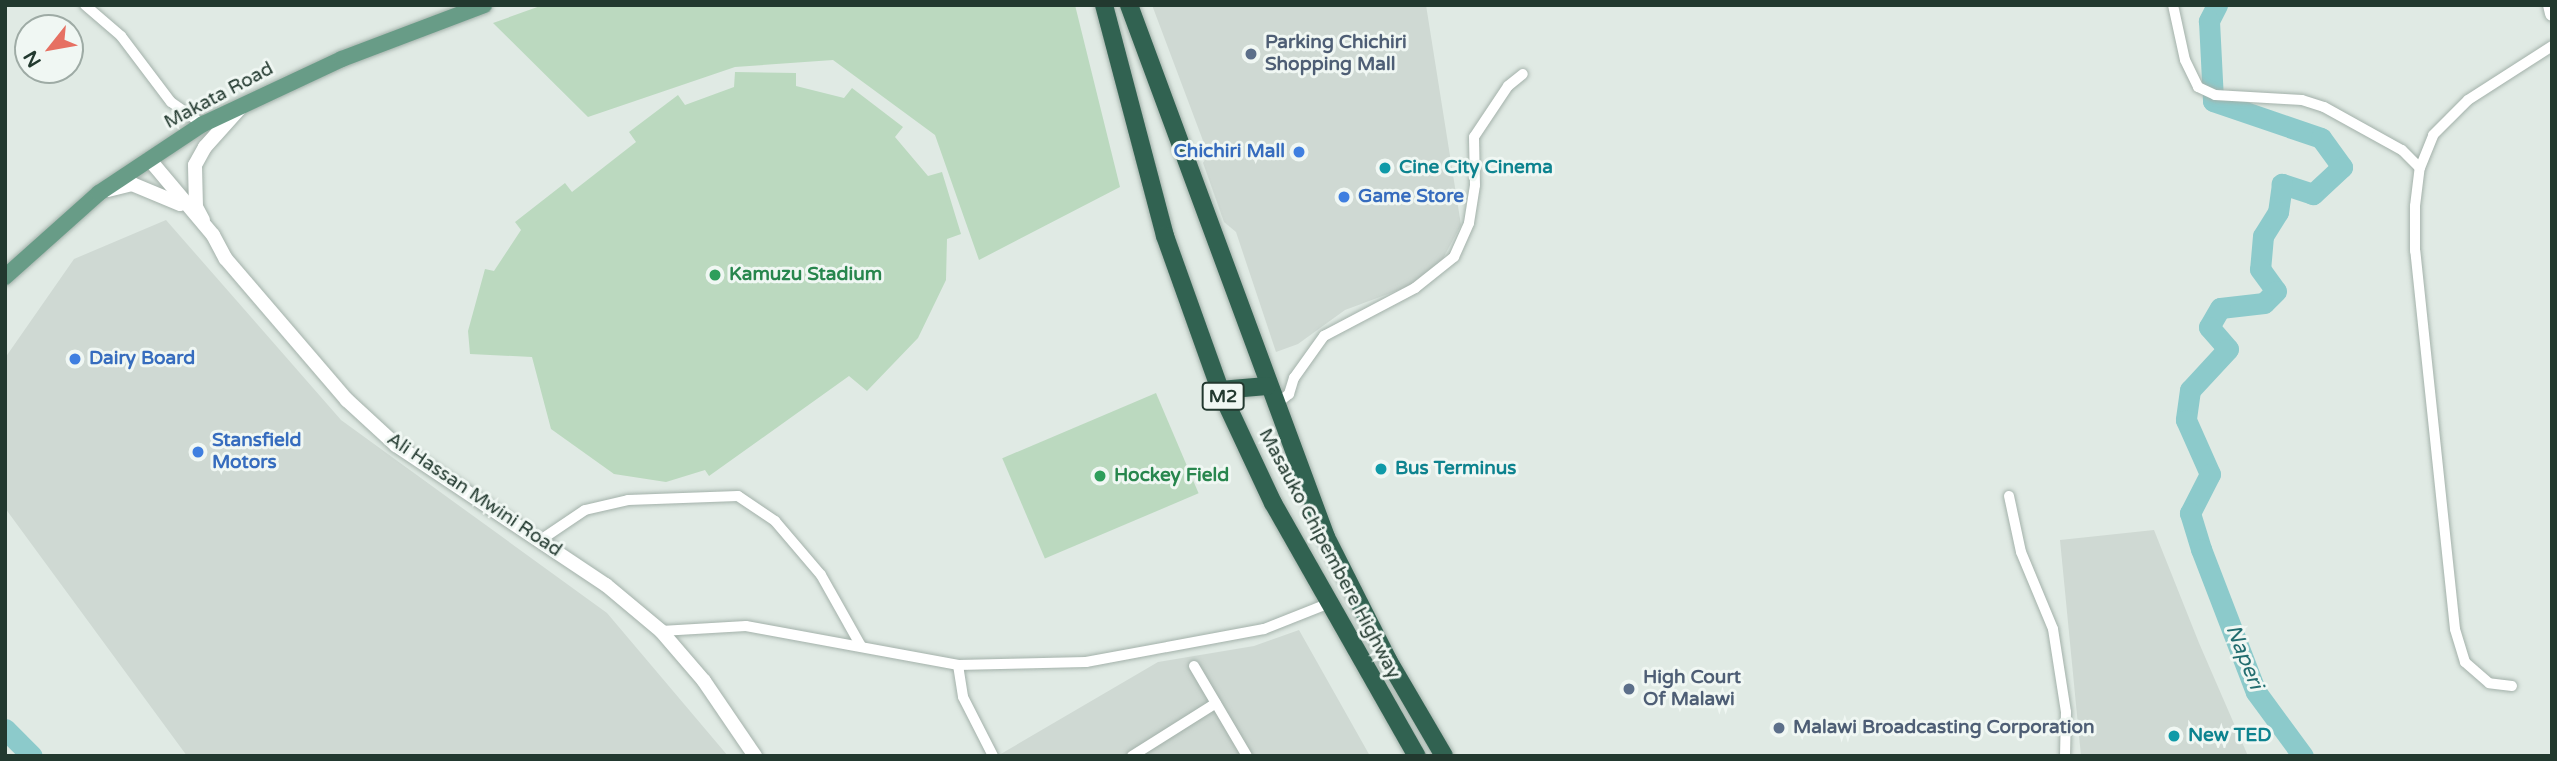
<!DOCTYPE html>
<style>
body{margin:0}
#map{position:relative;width:2557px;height:761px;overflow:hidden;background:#e0eae4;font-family:"Varela Round",sans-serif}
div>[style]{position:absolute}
.built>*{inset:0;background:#cfd9d3}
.green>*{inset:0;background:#bbd9bf;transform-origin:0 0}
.river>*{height:21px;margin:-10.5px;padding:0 10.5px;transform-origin:10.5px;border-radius:10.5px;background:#8ccacb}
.roads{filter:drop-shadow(0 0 2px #a3b1aa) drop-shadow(0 0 2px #a3b1aa)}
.street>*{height:10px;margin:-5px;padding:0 5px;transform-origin:5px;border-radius:5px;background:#fff}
.secondary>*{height:14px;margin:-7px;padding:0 7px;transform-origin:7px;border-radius:7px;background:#fff}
.primary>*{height:16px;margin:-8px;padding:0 8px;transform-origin:8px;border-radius:8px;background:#689c87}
.highway>*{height:18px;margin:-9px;padding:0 9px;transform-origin:9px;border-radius:9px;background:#316251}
.dots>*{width:19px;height:19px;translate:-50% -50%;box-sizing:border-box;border:4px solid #f0f7f3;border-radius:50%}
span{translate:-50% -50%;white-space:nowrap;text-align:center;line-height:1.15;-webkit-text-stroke:6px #f0f7f3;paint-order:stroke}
.shield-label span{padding:2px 5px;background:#f0f7f3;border:2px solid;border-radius:5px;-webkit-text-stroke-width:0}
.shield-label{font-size:18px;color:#22392f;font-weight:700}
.service-label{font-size:19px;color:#4e5e75;font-weight:700}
.left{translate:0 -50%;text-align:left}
.street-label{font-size:19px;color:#22392f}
.shop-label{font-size:19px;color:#366cbe;font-weight:700}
.right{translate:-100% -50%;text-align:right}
.culture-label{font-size:19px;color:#0d838f;font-weight:700}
.leisure-label{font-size:19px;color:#27864d;font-weight:700}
.water-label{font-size:21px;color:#226d6f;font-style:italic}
.frame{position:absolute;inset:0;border:7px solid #22392f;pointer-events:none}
.north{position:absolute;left:14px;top:14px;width:70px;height:70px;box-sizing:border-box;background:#f0f7f3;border:2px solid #9eaba5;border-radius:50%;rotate:239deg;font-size:19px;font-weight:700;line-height:28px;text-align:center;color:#22392f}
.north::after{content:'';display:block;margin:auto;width:24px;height:32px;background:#e67062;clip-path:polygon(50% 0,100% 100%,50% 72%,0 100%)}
</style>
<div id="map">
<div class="built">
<div style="clip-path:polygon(1152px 5px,1426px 5px,1461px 225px,1440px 264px,1412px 285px,1345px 310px,1298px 344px,1276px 352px,1236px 232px,1224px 222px,1203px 163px,1208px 154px)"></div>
<div style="clip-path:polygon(166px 220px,341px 420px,607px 613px,728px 756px,187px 756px,5px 508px,5px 358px,74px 259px)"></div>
<div style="clip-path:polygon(2154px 530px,2199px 643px,2248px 756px,2081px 756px,2060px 540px)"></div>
<div style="clip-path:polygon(1299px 630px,1370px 756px,999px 755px,1158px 662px,1254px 646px)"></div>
</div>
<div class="green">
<div style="clip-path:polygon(543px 5px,1075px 5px,1120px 187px,979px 260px,935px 135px,833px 60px,735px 67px,588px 117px,493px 23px)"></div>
<div style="clip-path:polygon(735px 72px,796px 73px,796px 86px,844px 98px,852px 88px,903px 127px,895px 137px,928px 176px,942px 172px,961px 234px,947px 239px,946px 280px,918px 338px,867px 391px,849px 376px,709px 476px,705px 470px,666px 482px,614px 474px,551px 429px,532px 357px,470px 354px,468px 331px,485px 269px,494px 271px,521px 230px,515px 222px,565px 183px,572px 192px,636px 142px,629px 132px,678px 95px,685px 105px,734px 87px)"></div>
<div style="left:1156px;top:393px;width:109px;height:167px;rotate:67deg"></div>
</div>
<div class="river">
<div style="left:2217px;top:5px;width:18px;rotate:117deg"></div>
<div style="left:2209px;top:21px;width:80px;rotate:87.1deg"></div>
<div style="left:2213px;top:101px;width:114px;rotate:18.9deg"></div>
<div style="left:2321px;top:138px;width:36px;rotate:54deg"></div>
<div style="left:2342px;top:167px;width:40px;rotate:137deg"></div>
<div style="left:2313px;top:194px;width:33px;rotate:-162deg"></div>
<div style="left:2282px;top:184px;width:28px;rotate:98deg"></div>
<div style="left:2278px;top:212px;width:28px;rotate:122deg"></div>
<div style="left:2263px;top:236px;width:33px;rotate:95deg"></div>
<div style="left:2260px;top:269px;width:27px;rotate:54deg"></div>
<div style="left:2276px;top:291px;width:17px;rotate:135deg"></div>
<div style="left:2264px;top:303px;width:44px;rotate:173.5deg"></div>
<div style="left:2220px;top:308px;width:22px;rotate:120deg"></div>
<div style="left:2209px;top:327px;width:29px;rotate:49deg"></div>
<div style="left:2228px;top:349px;width:56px;rotate:132.8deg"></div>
<div style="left:2190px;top:390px;width:30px;rotate:98deg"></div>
<div style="left:2186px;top:420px;width:59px;rotate:66deg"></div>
<div style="left:2210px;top:474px;width:44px;rotate:117.1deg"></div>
<div style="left:2190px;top:513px;width:38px;rotate:73deg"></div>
<div style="left:2201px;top:549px;width:153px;rotate:69deg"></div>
<div style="left:2256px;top:692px;width:79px;rotate:53.7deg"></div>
<div style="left:5px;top:729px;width:38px;rotate:45deg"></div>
</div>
<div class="roads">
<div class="street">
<div style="left:85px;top:5px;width:48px;rotate:40.7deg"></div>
<div style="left:121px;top:36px;width:83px;rotate:52.9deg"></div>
<div style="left:171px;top:102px;width:39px;rotate:35deg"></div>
<div style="left:2173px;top:5px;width:56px;rotate:77.7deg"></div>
<div style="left:2185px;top:60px;width:30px;rotate:64deg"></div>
<div style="left:2198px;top:87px;width:19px;rotate:25deg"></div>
<div style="left:2215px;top:95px;width:87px;rotate:3.3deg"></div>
<div style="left:2302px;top:100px;width:23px;rotate:18deg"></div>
<div style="left:2324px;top:107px;width:89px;rotate:28.9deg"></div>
<div style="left:2402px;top:150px;width:25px;rotate:45deg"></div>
<div style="left:1275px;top:405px;width:18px;rotate:-38deg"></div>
<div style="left:1289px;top:394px;width:17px;rotate:-73deg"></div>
<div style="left:1294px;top:378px;width:52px;rotate:-54.5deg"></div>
<div style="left:1324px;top:336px;width:103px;rotate:-27.8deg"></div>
<div style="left:1415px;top:288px;width:50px;rotate:-38.5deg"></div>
<div style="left:1454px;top:257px;width:37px;rotate:-66deg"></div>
<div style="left:1469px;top:223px;width:38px;rotate:-81deg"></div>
<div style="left:1475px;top:185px;width:48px;rotate:-91.2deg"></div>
<div style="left:1474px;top:137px;width:61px;rotate:-56.3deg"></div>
<div style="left:1508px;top:86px;width:19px;rotate:-39deg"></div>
<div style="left:2009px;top:496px;width:57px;rotate:77.9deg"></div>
<div style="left:2021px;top:552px;width:83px;rotate:67.4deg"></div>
<div style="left:2053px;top:629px;width:84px;rotate:81.1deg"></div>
<div style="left:2066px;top:712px;width:44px;rotate:91.3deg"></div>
<div style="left:539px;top:541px;width:55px;rotate:-34deg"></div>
<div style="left:585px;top:510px;width:44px;rotate:-13.1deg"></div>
<div style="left:628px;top:500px;width:110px;rotate:-2.1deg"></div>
<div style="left:738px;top:496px;width:45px;rotate:34deg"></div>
<div style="left:775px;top:521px;width:71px;rotate:49.6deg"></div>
<div style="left:821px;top:575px;width:81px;rotate:60.6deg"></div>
<div style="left:661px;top:631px;width:85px;rotate:-3.4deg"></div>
<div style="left:746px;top:626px;width:216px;rotate:10.4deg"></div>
<div style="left:958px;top:665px;width:128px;rotate:-1.3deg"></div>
<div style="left:1086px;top:662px;width:181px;rotate:-10.5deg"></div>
<div style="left:1264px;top:629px;width:68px;rotate:-21.6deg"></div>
<div style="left:958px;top:665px;width:32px;rotate:81deg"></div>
<div style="left:963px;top:697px;width:66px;rotate:63deg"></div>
<div style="left:1194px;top:666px;width:104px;rotate:59.5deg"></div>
<div style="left:2512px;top:686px;width:23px;rotate:-173deg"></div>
<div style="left:2489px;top:683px;width:32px;rotate:-139deg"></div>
<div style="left:2465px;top:662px;width:34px;rotate:-107deg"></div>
<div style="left:2455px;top:629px;width:380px;rotate:-96deg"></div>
<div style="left:2415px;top:251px;width:45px;rotate:-90deg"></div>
<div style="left:2415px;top:206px;width:38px;rotate:-83deg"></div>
<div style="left:2420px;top:168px;width:35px;rotate:-68deg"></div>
<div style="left:2433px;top:135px;width:49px;rotate:-45deg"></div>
<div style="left:2468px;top:100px;width:100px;rotate:-32.7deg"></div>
<div style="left:1132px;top:756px;width:99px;rotate:-32.2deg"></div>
</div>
<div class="secondary">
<div style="left:2550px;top:5px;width:9px;rotate:77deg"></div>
<div style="left:149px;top:159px;width:99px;rotate:49.9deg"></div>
<div style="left:213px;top:235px;width:27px;rotate:62deg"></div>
<div style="left:226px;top:259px;width:186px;rotate:49.4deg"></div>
<div style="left:347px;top:400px;width:67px;rotate:42.6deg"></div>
<div style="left:396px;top:445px;width:252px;rotate:33.7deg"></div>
<div style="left:606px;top:585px;width:72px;rotate:39.9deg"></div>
<div style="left:661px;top:631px;width:66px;rotate:49.3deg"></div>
<div style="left:704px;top:681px;width:91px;rotate:55.8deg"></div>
<div style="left:108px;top:190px;width:25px;rotate:-14deg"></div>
<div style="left:132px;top:184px;width:52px;rotate:22.6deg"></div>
<div style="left:203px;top:220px;width:15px;rotate:-118deg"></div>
<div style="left:196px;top:207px;width:42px;rotate:-91.4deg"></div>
<div style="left:195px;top:165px;width:21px;rotate:-61deg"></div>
<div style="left:205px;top:147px;width:52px;rotate:-48.1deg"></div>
</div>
<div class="primary">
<div style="left:5px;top:277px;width:126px;rotate:-41.8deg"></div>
<div style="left:99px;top:193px;width:125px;rotate:-33.6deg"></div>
<div style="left:203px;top:124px;width:153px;rotate:-25.1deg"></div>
<div style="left:342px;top:59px;width:152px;rotate:-20.8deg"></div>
</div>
<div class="highway">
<div style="left:1104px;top:5px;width:239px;rotate:75.2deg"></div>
<div style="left:1165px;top:236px;width:164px;rotate:70.3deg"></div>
<div style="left:1220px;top:390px;width:125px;rotate:64.9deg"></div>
<div style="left:1273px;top:503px;width:291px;rotate:60.4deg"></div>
<div style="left:1129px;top:5px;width:567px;rotate:69.68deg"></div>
<div style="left:1326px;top:537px;width:138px;rotate:63.2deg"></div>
<div style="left:1388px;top:660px;width:111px;rotate:59.7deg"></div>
<div style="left:1220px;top:390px;width:47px;rotate:-4.9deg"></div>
</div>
</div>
<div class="dots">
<div style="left:1251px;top:54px;background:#5c6f8a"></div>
<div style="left:1299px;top:152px;background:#3f7fe0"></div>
<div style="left:1385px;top:168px;background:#0f9aa8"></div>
<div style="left:1344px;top:197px;background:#3f7fe0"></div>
<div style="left:715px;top:275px;background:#2e9e5b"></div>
<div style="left:75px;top:359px;background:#3f7fe0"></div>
<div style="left:198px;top:452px;background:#3f7fe0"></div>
<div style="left:1381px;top:469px;background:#0f9aa8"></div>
<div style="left:1100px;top:476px;background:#2e9e5b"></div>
<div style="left:1629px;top:689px;background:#5c6f8a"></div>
<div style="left:1779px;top:728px;background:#5c6f8a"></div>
<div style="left:2174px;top:736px;background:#0f9aa8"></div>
</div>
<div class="shield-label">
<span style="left:1223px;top:396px">M2</span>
</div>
<div class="service-label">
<span class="left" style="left:1265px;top:54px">Parking Chichiri<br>Shopping Mall</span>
<span class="left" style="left:1643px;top:689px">High Court<br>Of Malawi</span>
<span class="left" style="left:1793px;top:728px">Malawi Broadcasting Corporation</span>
</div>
<div class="street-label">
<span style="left:219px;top:96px;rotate:-28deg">Makata Road</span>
<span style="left:474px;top:495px;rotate:34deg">Ali Hassan Mwini Road</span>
<span style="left:1329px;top:554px;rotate:62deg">Masauko Chipembere Highway</span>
</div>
<div class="shop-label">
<span class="right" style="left:1285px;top:152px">Chichiri Mall</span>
<span class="left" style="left:1358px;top:197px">Game Store</span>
<span class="left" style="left:89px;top:359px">Dairy Board</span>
<span class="left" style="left:212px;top:452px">Stansfield<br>Motors</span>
</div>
<div class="culture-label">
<span class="left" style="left:1399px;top:168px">Cine City Cinema</span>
<span class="left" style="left:1395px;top:469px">Bus Terminus</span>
<span class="left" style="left:2188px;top:736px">New TED</span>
</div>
<div class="leisure-label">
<span class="left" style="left:729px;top:275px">Kamuzu Stadium</span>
<span class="left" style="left:1114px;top:476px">Hockey Field</span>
</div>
<div class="water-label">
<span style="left:2244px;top:657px;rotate:68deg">Naperi</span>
</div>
<div class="frame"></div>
<div class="north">N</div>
</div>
